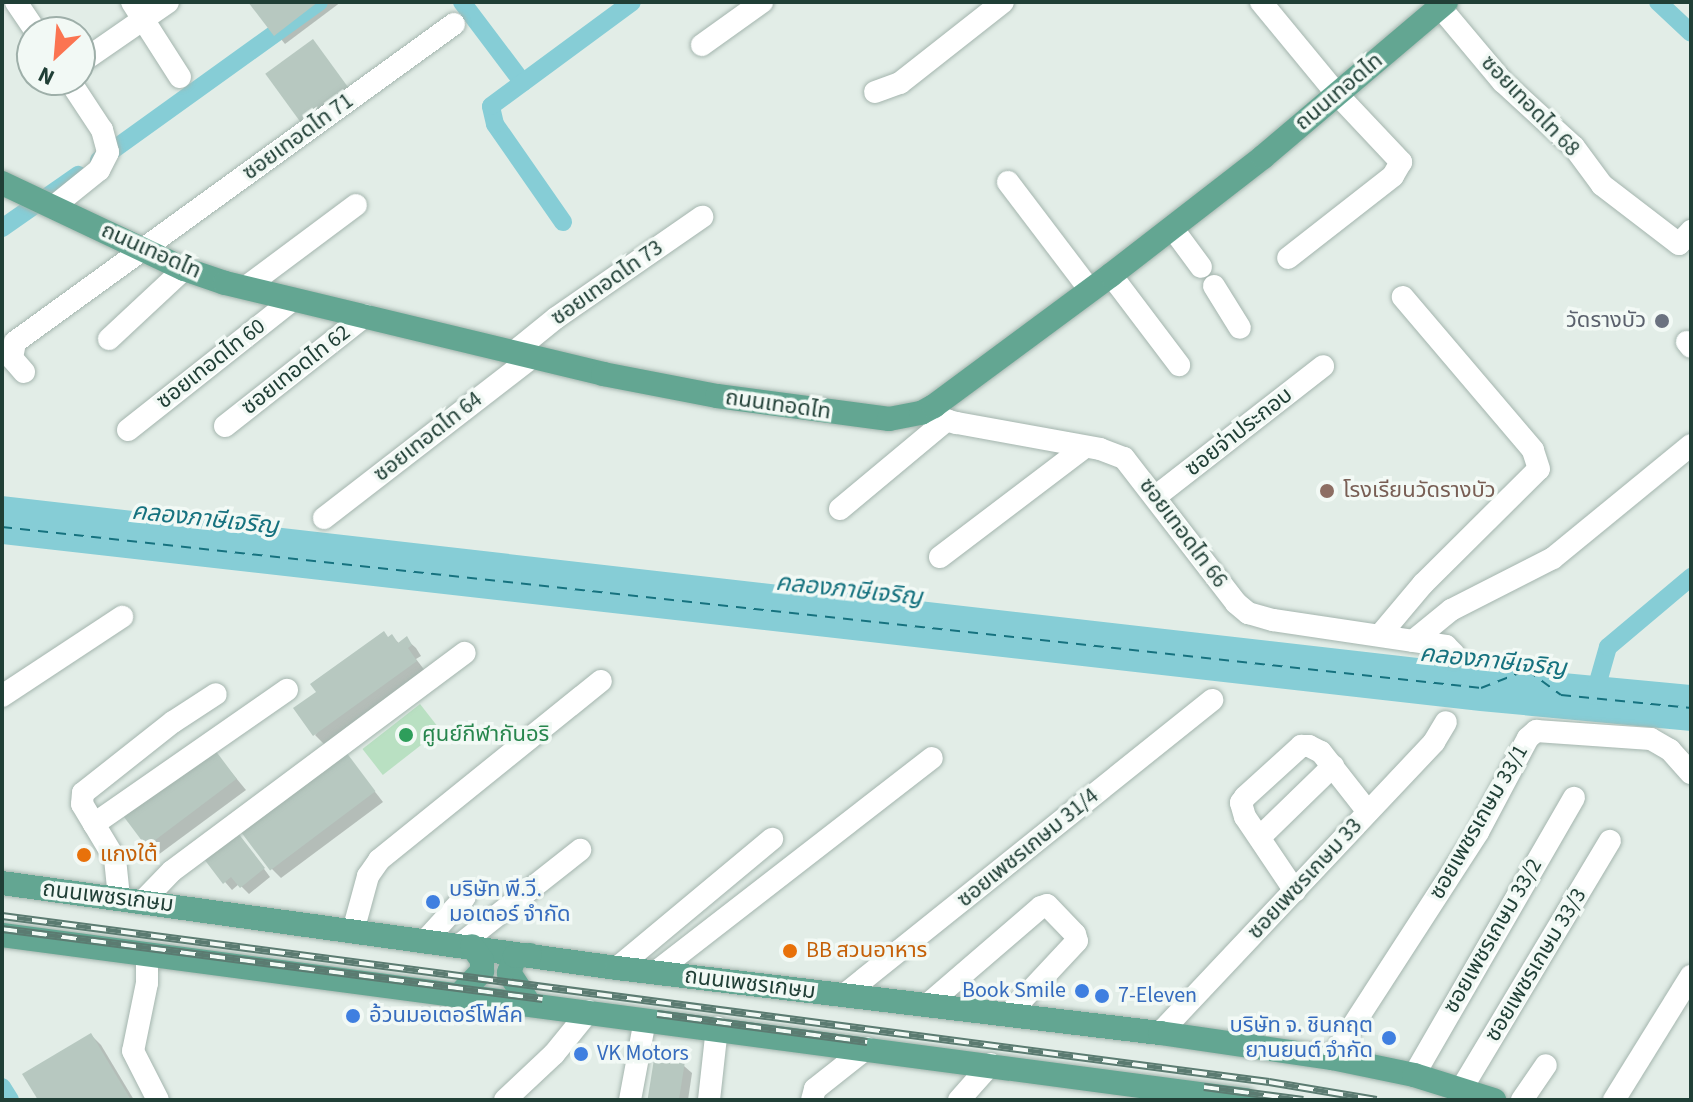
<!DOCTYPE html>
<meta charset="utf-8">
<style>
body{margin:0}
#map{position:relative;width:1693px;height:1102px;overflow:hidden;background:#e2ede7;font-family:"Source Sans 3","Noto Sans Thai",sans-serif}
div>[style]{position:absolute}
.green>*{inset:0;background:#b9e0c2;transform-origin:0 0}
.water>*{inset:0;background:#86cdd6}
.shadow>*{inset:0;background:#0003}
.canal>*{height:18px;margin:-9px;padding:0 9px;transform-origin:9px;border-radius:9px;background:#86cdd6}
.ferry>*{height:2px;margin-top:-1px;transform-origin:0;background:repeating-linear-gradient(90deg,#16727f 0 10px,transparent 0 18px)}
.building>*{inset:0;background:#b7c8c0;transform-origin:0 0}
.roads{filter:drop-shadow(0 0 2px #a4b5ae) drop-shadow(0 0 2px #a4b5ae)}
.minor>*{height:22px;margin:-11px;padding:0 11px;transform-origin:11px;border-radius:11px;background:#fff}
.major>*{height:24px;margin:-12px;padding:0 12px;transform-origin:12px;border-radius:12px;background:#63a692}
.rail>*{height:8px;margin-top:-4px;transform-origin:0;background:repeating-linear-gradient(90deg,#f2f9f5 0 15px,#5b7b71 0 30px);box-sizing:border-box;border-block:2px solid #5b7b71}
.dots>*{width:22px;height:22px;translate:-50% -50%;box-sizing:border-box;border:4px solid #f2f9f5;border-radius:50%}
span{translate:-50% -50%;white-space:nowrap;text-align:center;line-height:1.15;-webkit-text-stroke:7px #f2f9f5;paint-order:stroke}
.street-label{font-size:22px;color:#203f36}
.worship-label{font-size:22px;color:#5b616d}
.right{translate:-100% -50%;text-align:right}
.education-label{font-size:22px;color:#785e54}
.left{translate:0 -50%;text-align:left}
.leisure-label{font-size:22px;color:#27864d}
.food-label{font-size:22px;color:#c56008}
.shop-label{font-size:22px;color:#366cbe}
.water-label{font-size:24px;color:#16727f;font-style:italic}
.frame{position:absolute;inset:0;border:4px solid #203f36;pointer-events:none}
.north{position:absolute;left:16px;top:16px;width:80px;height:80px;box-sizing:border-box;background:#f2f9f5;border:2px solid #9eafa9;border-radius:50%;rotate:206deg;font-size:22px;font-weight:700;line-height:32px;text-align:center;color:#203f36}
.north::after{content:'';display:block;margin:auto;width:28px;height:36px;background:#fb7451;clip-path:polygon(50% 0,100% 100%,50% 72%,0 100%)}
</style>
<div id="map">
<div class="green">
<div style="left:420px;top:704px;width:33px;height:73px;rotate:52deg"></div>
</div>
<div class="water">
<div style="clip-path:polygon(2px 496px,1488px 666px,1691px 685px,1691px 731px,1480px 711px,2px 544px)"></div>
</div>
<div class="shadow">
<div style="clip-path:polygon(251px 2px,341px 2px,285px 44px)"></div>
<div style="clip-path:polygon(392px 637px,400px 644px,406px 639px,416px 648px,421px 656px,416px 659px,426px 672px,325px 745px,315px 735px)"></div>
<div style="clip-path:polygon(212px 749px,246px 790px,158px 855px,148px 846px)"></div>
<div style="clip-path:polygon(343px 751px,383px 802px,281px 878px,271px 868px)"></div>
<div style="clip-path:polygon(245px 843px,270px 877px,249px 894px,239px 884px,232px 890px,206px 860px)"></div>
<div style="clip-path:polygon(91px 1035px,101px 1045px,134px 1100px,40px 1100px)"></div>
<div style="clip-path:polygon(684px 1066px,692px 1073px,688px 1100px,651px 1100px)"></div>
</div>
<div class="canal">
<div style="left:462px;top:2px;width:101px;rotate:53deg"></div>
<div style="left:1658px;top:2px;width:45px;rotate:43.2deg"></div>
<div style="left:99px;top:160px;width:271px;rotate:-35.7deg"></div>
<div style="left:563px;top:222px;width:119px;rotate:-124.8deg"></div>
<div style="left:495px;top:124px;width:18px;rotate:-103deg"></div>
<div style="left:491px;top:106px;width:175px;rotate:-36.4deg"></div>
<div style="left:2px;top:228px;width:93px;rotate:-34.9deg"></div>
<div style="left:1594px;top:696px;width:51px;rotate:-74.1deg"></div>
<div style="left:1608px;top:647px;width:109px;rotate:-40.1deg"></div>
<div style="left:2px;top:1087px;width:15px;rotate:58deg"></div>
</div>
<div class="ferry">
<div style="left:2px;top:527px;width:1488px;rotate:6.21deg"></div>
<div style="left:1481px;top:688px;width:49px;rotate:-21.4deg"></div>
<div style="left:1527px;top:670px;width:42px;rotate:36.3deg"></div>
<div style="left:1561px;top:695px;width:131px;rotate:5.7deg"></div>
</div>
<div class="building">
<div style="clip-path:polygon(248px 2px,318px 2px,274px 36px)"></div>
<div style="left:313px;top:39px;width:61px;height:59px;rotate:54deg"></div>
<div style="clip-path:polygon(384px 631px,388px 637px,392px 634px,398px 643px,407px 636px,412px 645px,408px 648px,417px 661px,313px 736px,293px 708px,316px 692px,310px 684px)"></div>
<div style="left:212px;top:746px;width:41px;height:113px;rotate:53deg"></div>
<div style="left:343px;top:748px;width:54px;height:132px;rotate:53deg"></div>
<div style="clip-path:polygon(238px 833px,265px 868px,240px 888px,231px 877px,223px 884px,204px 859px)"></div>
<div style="clip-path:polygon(91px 1033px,131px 1100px,38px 1100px,22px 1074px)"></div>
<div style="left:654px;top:1059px;width:31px;height:41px;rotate:9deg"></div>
</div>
<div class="roads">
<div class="minor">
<div style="left:16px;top:2px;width:36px;rotate:56deg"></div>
<div style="left:132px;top:2px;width:89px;rotate:57.4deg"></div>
<div style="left:1261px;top:2px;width:118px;rotate:50.5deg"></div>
<div style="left:1336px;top:93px;width:95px;rotate:46.7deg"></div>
<div style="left:1401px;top:162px;width:16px;rotate:120deg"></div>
<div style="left:1393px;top:176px;width:133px;rotate:142deg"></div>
<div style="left:1440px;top:7px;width:98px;rotate:50deg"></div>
<div style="left:1503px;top:82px;width:96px;rotate:42.5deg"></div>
<div style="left:1574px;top:147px;width:47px;rotate:53.6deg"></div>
<div style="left:1602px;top:185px;width:97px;rotate:37.5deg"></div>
<div style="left:1679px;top:244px;width:18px;rotate:-47deg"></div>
<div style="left:702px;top:45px;width:74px;rotate:-35.6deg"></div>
<div style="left:80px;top:63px;width:107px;rotate:-34.7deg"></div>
<div style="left:875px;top:92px;width:27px;rotate:-20deg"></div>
<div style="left:900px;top:83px;width:131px;rotate:-38.2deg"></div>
<div style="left:1008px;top:182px;width:136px;rotate:52.8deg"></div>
<div style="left:53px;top:207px;width:59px;rotate:-38.8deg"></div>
<div style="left:99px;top:170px;width:20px;rotate:-63deg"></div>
<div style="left:108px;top:152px;width:23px;rotate:-105deg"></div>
<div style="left:102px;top:130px;width:60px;rotate:-123.4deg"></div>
<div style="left:1173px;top:229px;width:47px;rotate:53.6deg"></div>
<div style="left:1111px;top:275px;width:113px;rotate:52.9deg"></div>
<div style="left:1214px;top:286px;width:49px;rotate:58.2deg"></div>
<div style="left:246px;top:287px;width:137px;rotate:-36.7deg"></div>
<div style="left:109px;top:339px;width:103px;rotate:-43deg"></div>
<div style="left:1687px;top:342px;width:6px;rotate:51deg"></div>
<div style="left:514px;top:352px;width:54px;rotate:-39deg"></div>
<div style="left:556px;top:318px;width:178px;rotate:-34.7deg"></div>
<div style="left:24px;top:372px;width:18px;rotate:-131deg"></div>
<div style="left:12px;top:358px;width:16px;rotate:-79deg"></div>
<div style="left:15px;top:342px;width:542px;rotate:-35.92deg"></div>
<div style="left:921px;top:413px;width:37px;rotate:16deg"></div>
<div style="left:957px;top:423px;width:145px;rotate:10.3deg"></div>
<div style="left:1100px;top:449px;width:26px;rotate:21deg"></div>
<div style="left:1124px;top:458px;width:183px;rotate:52.3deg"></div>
<div style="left:1236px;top:603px;width:16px;rotate:40deg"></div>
<div style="left:1248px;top:613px;width:26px;rotate:16deg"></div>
<div style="left:1273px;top:620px;width:175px;rotate:8.5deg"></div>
<div style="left:1446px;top:646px;width:11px;rotate:45deg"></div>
<div style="left:225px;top:426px;width:179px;rotate:-38.2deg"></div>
<div style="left:128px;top:430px;width:211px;rotate:-38.3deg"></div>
<div style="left:1155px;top:497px;width:213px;rotate:-37.9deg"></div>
<div style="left:840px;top:509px;width:139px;rotate:-39.8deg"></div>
<div style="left:324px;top:518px;width:263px;rotate:-37.7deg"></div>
<div style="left:940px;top:557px;width:182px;rotate:-37.2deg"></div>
<div style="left:1380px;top:635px;width:67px;rotate:-49.9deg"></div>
<div style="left:1423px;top:584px;width:163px;rotate:-44.8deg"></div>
<div style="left:1539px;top:469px;width:20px;rotate:-108deg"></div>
<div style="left:1533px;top:450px;width:201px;rotate:-130.4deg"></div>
<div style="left:1413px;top:641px;width:49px;rotate:-39.2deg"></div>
<div style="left:1451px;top:610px;width:114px;rotate:-27deg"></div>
<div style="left:1553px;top:558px;width:178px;rotate:-39.3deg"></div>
<div style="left:2px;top:696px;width:144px;rotate:-33.4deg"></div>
<div style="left:94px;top:824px;width:23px;rotate:-121deg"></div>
<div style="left:82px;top:804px;width:11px;rotate:-85deg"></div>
<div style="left:83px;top:793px;width:115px;rotate:-38.3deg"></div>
<div style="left:173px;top:722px;width:51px;rotate:-33.1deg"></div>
<div style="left:1260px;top:837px;width:102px;rotate:-44.2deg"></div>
<div style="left:1295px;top:891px;width:89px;rotate:-124deg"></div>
<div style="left:1245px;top:817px;width:15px;rotate:-106deg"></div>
<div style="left:1241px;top:803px;width:7px;rotate:-56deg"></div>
<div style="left:1245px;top:797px;width:76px;rotate:-42.3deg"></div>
<div style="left:1301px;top:746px;width:8px"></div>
<div style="left:1309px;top:746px;width:13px;rotate:27deg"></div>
<div style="left:1321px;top:752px;width:76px;rotate:51.9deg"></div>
<div style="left:119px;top:897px;width:38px;rotate:-96deg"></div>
<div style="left:115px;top:859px;width:41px;rotate:-121deg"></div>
<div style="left:94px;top:824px;width:235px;rotate:-34.8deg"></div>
<div style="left:144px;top:900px;width:40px;rotate:-46deg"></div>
<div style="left:172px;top:871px;width:365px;rotate:-36.7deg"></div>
<div style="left:353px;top:931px;width:57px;rotate:-74.7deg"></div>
<div style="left:368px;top:876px;width:19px;rotate:-55deg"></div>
<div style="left:379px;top:860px;width:285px;rotate:-38.9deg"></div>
<div style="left:425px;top:941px;width:59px;rotate:-47.7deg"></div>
<div style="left:461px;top:944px;width:152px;rotate:-38.3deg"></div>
<div style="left:147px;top:954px;width:29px;rotate:90deg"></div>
<div style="left:147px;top:983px;width:69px;rotate:101.6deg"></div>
<div style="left:133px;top:1051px;width:55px;rotate:63deg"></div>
<div style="left:617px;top:968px;width:202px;rotate:-39.8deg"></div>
<div style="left:656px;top:972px;width:349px;rotate:-37.8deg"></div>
<div style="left:844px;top:995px;width:472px;rotate:-38.7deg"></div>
<div style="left:927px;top:1005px;width:150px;rotate:-40.7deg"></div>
<div style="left:1041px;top:907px;width:6px;rotate:-18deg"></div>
<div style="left:1047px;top:905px;width:40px;rotate:46deg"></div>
<div style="left:1075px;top:934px;width:7px;rotate:74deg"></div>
<div style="left:1077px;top:941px;width:101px;rotate:133deg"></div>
<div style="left:1160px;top:1033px;width:400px;rotate:-46.7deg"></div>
<div style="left:1434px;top:742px;width:23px;rotate:-59deg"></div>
<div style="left:1332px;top:1058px;width:269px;rotate:-57.1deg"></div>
<div style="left:1478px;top:832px;width:106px;rotate:-62deg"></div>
<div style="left:1528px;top:738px;width:11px;rotate:-41deg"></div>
<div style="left:1536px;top:731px;width:115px;rotate:4deg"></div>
<div style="left:1651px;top:739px;width:22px;rotate:30deg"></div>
<div style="left:1670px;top:750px;width:31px;rotate:48deg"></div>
<div style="left:1414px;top:1075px;width:320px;rotate:-60deg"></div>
<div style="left:1462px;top:1088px;width:288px;rotate:-59.1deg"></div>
<div style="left:505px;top:1100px;width:67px;rotate:-43.2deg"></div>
<div style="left:554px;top:1054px;width:55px;rotate:-50.9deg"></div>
<div style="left:630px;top:1100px;width:81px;rotate:-79.4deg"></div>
<div style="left:709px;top:1100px;width:73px;rotate:-83.7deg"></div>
<div style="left:812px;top:1100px;width:11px;rotate:-75deg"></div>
<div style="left:815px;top:1089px;width:66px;rotate:-38.3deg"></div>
<div style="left:959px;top:1100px;width:48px;rotate:-48.4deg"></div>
<div style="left:1522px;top:1100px;width:42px;rotate:-55.6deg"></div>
<div style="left:1614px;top:1100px;width:146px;rotate:-58.2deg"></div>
</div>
<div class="major">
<div style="left:2px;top:183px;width:201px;rotate:25.3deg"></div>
<div style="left:184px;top:269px;width:43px;rotate:18.9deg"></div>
<div style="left:225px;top:283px;width:389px;rotate:13.5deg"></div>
<div style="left:603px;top:374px;width:116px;rotate:10.9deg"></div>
<div style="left:717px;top:396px;width:174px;rotate:7.6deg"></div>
<div style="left:889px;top:419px;width:33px;rotate:-11deg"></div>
<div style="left:921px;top:413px;width:15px;rotate:-28deg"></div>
<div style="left:934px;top:406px;width:220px;rotate:-36.5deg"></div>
<div style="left:1111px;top:275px;width:192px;rotate:-37.8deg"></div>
<div style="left:1263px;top:157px;width:240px;rotate:-40.3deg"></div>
<div style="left:2px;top:883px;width:621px;rotate:7.87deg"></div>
<div style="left:617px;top:968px;width:547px;rotate:6.83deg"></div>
<div style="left:1160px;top:1033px;width:174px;rotate:8.3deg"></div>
<div style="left:1332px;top:1058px;width:84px;rotate:11.7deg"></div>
<div style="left:1414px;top:1075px;width:84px;rotate:17.4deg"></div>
<div style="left:2px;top:935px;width:1255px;rotate:7.56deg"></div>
<div style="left:460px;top:994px;width:32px;rotate:-46deg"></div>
<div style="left:482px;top:971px;width:11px;rotate:-90deg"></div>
<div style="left:482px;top:960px;width:17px;rotate:-126deg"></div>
<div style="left:528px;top:1002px;width:35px;rotate:-123deg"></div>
<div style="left:509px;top:973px;width:18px;rotate:-71deg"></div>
<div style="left:515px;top:956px;width:15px;rotate:-4deg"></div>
</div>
</div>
<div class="rail">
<div style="left:2px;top:916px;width:1278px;rotate:7.46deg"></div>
<div style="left:1269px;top:1082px;width:109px;rotate:9.5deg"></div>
<div style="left:2px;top:929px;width:545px;rotate:7.39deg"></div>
<div style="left:657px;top:1014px;width:212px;rotate:7.6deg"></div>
<div style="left:1204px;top:1087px;width:100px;rotate:7.5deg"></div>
</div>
<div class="dots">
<div style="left:1662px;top:321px;background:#6b7280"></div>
<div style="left:1327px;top:491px;background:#8d6e63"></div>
<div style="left:406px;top:735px;background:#2e9e5b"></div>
<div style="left:84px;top:855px;background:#e8710a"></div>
<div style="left:433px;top:902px;background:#3f7fe0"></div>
<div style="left:790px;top:951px;background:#e8710a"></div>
<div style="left:1082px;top:991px;background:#3f7fe0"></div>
<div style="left:1102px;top:996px;background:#3f7fe0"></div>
<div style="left:353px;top:1016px;background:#3f7fe0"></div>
<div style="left:1389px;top:1038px;background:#3f7fe0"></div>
<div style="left:581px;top:1054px;background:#3f7fe0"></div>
</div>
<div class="street-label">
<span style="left:1339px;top:92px;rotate:-40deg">ถนนเทอดไท</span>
<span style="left:1530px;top:106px;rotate:46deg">ซอยเทอดไท 68</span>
<span style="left:298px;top:137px;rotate:-36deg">ซอยเทอดไท 71</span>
<span style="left:151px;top:251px;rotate:24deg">ถนนเทอดไท</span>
<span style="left:607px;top:283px;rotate:-35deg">ซอยเทอดไท 73</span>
<span style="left:211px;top:364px;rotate:-38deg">ซอยเทอดไท 60</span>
<span style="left:296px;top:370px;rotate:-38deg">ซอยเทอดไท 62</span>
<span style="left:778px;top:405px;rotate:8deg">ถนนเทอดไท</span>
<span style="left:1239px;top:432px;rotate:-38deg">ซอยจ่าประกอบ</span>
<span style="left:428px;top:437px;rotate:-38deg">ซอยเทอดไท 64</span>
<span style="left:1183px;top:533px;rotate:53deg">ซอยเทอดไท 66</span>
<span style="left:1479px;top:822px;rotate:-60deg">ซอยเพชรเกษม 33/1</span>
<span style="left:1028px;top:848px;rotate:-39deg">ซอยเพชรเกษม 31/4</span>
<span style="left:1305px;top:879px;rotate:-47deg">ซอยเพชรเกษม 33</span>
<span style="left:108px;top:897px;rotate:7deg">ถนนเพชรเกษม</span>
<span style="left:1493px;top:936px;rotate:-60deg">ซอยเพชรเกษม 33/2</span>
<span style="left:1536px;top:965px;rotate:-59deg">ซอยเพชรเกษม 33/3</span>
<span style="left:750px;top:984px;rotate:7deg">ถนนเพชรเกษม</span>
</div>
<div class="worship-label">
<span class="right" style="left:1646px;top:321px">วัดรางบัว</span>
</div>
<div class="education-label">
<span class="left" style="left:1343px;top:491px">โรงเรียนวัดรางบัว</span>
</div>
<div class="leisure-label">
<span class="left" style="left:422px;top:735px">ศูนย์กีฬากันอริ</span>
</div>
<div class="food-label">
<span class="left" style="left:100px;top:855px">แกงใต้</span>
<span class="left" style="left:806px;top:951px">BB สวนอาหาร</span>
</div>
<div class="shop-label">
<span class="left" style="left:449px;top:902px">บริษัท พี.วี.<br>มอเตอร์ จำกัด</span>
<span class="right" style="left:1066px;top:991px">Book Smile</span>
<span class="left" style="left:1118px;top:996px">7-Eleven</span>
<span class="left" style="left:369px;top:1016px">อ้วนมอเตอร์โฟล์ค</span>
<span class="right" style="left:1373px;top:1038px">บริษัท จ. ชินกฤต<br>ยานยนต์ จำกัด</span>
<span class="left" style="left:597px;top:1054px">VK Motors</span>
</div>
<div class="water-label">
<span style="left:205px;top:519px;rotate:6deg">คลองภาษีเจริญ</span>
<span style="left:849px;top:590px;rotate:6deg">คลองภาษีเจริญ</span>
<span style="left:1493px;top:661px;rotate:6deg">คลองภาษีเจริญ</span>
</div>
<div class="frame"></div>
<div class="north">N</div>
</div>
